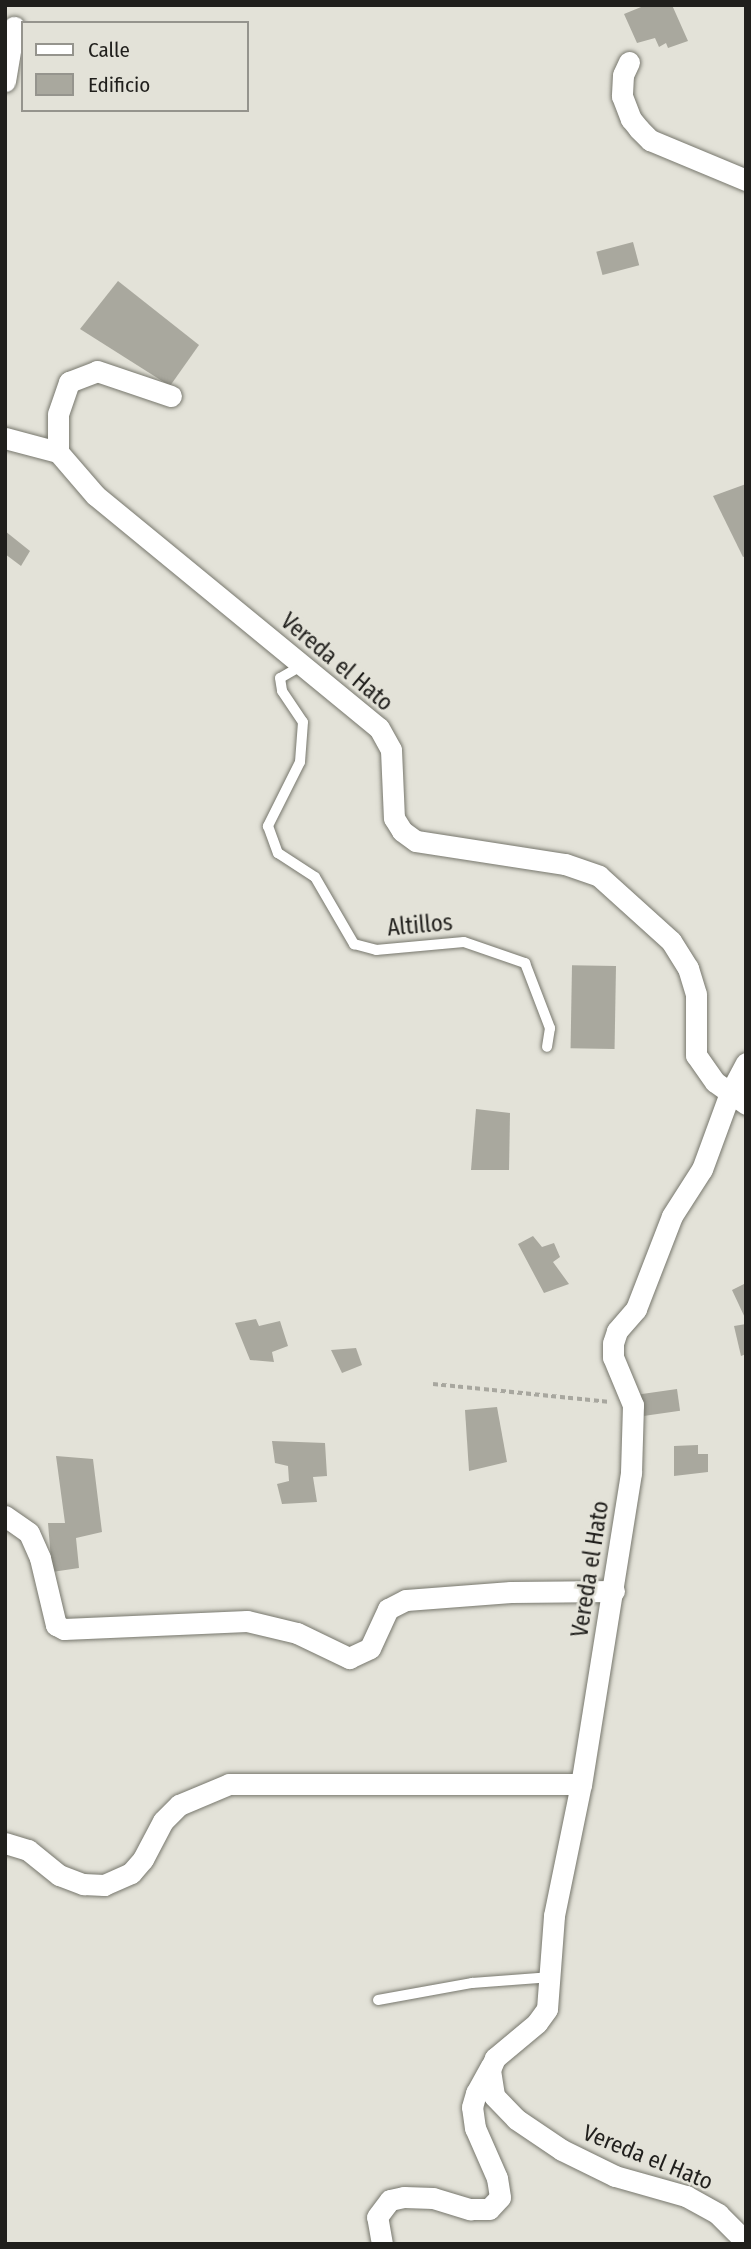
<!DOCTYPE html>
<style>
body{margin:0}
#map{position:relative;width:751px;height:2249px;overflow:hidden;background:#e3e2d8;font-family:"Fira Sans Condensed",sans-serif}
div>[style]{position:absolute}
.building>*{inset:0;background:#a9a89e;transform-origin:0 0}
.path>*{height:3.5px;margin-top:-1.75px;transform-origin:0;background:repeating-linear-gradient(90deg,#a8a79f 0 5px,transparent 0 8.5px)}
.roads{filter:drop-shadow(0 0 2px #77776d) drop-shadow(0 0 2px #77776d)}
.lane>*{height:10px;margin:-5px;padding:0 5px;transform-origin:5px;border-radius:5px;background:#fff}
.street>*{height:21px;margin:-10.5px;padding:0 10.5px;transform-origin:10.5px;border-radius:10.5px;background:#fff}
span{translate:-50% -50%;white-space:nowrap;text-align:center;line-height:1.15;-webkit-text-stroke:5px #e3e2d8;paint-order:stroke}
.street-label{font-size:23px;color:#201f1c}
.frame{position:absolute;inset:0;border:7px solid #201f1c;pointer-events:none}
.legend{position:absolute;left:21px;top:21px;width:228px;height:91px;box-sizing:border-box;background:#e3e2d8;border:2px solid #95948d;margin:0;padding:9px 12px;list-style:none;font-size:21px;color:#201f1c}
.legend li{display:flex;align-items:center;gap:14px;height:35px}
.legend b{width:35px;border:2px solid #95948d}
</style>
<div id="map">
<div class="building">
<div style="clip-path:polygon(646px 5px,672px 5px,688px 41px,668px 48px,666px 43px,659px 47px,655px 38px,637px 43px,624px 14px)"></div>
<div style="left:633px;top:242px;width:24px;height:38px;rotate:75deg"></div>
<div style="clip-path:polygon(118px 281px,199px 345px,170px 386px,80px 329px)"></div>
<div style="clip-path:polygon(746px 484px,746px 556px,743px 557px,713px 496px)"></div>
<div style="clip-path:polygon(5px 531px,30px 551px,21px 566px,5px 554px)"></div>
<div style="left:616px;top:966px;width:83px;height:44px;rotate:91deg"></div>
<div style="clip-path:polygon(476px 1109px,510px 1113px,509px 1170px,471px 1170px)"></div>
<div style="clip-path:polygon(533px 1236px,542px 1247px,554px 1243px,560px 1257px,553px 1262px,569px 1284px,544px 1293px,518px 1244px)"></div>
<div style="clip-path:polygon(746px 1283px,746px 1320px,732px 1290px)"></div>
<div style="clip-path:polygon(256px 1319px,259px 1326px,280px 1321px,288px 1346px,272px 1352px,274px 1362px,250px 1360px,235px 1323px)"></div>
<div style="clip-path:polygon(746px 1324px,746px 1354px,741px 1356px,734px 1326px)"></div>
<div style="clip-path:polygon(356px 1348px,362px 1365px,342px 1373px,331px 1350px)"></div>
<div style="left:677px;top:1389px;width:22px;height:37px;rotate:82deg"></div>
<div style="clip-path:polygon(497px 1407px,507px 1462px,469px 1471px,465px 1410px)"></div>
<div style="clip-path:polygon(272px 1441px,325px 1443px,327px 1476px,313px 1477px,317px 1502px,282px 1504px,277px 1484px,289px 1481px,288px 1466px,275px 1463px)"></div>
<div style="clip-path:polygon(698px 1445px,698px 1454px,708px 1454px,708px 1472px,674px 1476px,674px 1446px)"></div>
<div style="clip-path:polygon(56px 1456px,93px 1459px,102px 1532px,76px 1538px,79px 1568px,52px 1572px,48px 1523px,65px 1523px)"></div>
</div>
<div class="path">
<div style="left:433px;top:1384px;width:178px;rotate:5.8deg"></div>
</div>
<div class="roads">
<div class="lane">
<div style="left:301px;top:666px;width:24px;rotate:150deg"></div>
<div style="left:280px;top:678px;width:13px;rotate:81deg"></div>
<div style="left:282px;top:691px;width:37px;rotate:56deg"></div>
<div style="left:303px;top:722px;width:40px;rotate:94.3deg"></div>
<div style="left:300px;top:762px;width:72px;rotate:116.6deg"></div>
<div style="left:268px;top:826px;width:29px;rotate:70deg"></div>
<div style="left:278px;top:853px;width:44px;rotate:33deg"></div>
<div style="left:315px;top:877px;width:78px;rotate:59.8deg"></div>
<div style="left:354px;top:944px;width:23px;rotate:15deg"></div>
<div style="left:376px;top:950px;width:88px;rotate:-5.2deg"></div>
<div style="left:464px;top:942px;width:65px;rotate:19deg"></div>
<div style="left:525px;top:963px;width:70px;rotate:69deg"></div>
<div style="left:550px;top:1028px;width:19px;rotate:99deg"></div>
<div style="left:378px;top:2000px;width:96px;rotate:-10.3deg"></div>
<div style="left:472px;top:1983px;width:80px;rotate:-4.3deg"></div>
</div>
<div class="street">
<div style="left:629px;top:62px;width:14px;rotate:115deg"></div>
<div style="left:623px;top:75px;width:21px;rotate:93deg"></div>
<div style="left:622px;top:96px;width:25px;rotate:69deg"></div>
<div style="left:631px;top:119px;width:13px;rotate:51deg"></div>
<div style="left:639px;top:129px;width:16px;rotate:45deg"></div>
<div style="left:650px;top:140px;width:104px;rotate:22.6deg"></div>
<div style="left:5px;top:81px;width:55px;rotate:-80.5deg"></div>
<div style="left:5px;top:438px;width:55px;rotate:14.8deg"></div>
<div style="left:58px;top:452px;width:57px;rotate:49.3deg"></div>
<div style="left:95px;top:495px;width:367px;rotate:39.4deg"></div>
<div style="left:379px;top:728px;width:25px;rotate:61deg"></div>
<div style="left:391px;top:750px;width:68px;rotate:87.5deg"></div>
<div style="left:394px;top:818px;width:15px;rotate:58deg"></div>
<div style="left:402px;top:831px;width:17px;rotate:36deg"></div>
<div style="left:416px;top:841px;width:151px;rotate:8.8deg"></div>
<div style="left:565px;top:864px;width:36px;rotate:19deg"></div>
<div style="left:599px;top:876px;width:97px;rotate:42.1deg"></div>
<div style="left:671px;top:941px;width:32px;rotate:58deg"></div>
<div style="left:688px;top:968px;width:27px;rotate:73deg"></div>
<div style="left:696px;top:994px;width:61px;rotate:90deg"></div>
<div style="left:696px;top:1055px;width:33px;rotate:55deg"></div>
<div style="left:715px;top:1082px;width:38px;rotate:35deg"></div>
<div style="left:58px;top:452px;width:38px;rotate:-90deg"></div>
<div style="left:58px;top:414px;width:34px;rotate:-71deg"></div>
<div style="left:69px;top:382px;width:30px;rotate:-21deg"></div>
<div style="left:97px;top:371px;width:78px;rotate:18.7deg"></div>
<div style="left:746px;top:1063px;width:34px;rotate:118deg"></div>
<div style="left:730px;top:1093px;width:81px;rotate:110.2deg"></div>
<div style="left:702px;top:1169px;width:56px;rotate:122.6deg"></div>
<div style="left:672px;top:1216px;width:100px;rotate:111.2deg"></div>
<div style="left:636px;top:1309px;width:29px;rotate:131deg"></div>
<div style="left:617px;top:1331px;width:13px;rotate:108deg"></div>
<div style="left:613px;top:1343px;width:14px;rotate:90deg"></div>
<div style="left:613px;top:1357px;width:52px;rotate:67.4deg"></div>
<div style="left:633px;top:1405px;width:68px;rotate:91.7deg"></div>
<div style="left:631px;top:1473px;width:315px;rotate:99.1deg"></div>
<div style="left:581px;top:1784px;width:135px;rotate:101.6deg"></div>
<div style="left:554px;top:1916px;width:93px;rotate:94.3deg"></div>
<div style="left:547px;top:2009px;width:17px;rotate:126deg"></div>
<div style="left:537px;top:2023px;width:55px;rotate:140.2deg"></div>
<div style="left:495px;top:2058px;width:13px;rotate:113deg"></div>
<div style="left:490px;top:2070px;width:26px;rotate:81deg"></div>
<div style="left:494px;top:2096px;width:32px;rotate:46deg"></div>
<div style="left:516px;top:2119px;width:55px;rotate:34deg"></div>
<div style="left:562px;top:2150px;width:59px;rotate:26.1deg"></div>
<div style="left:615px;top:2176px;width:74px;rotate:15.7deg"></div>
<div style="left:686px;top:2196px;width:37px;rotate:29deg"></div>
<div style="left:718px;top:2214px;width:40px;rotate:45deg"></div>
<div style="left:5px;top:1516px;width:29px;rotate:35deg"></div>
<div style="left:29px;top:1533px;width:27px;rotate:66deg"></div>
<div style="left:40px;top:1558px;width:69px;rotate:76.6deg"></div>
<div style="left:56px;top:1625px;width:9px;rotate:27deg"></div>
<div style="left:64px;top:1629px;width:183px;rotate:-2.5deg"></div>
<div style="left:247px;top:1621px;width:51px;rotate:13.5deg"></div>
<div style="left:297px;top:1633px;width:58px;rotate:25.7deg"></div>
<div style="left:349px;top:1658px;width:23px;rotate:-25deg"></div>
<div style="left:370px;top:1648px;width:43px;rotate:-65.2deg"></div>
<div style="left:388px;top:1609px;width:20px;rotate:-27deg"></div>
<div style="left:406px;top:1600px;width:105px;rotate:-4.4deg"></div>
<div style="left:511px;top:1592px;width:103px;rotate:-0.6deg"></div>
<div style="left:5px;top:1843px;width:24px;rotate:17deg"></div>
<div style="left:28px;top:1850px;width:40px;rotate:39deg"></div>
<div style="left:59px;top:1875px;width:26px;rotate:21deg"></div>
<div style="left:83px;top:1884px;width:21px;rotate:3deg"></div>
<div style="left:104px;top:1885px;width:30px;rotate:-24deg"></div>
<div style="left:131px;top:1873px;width:18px;rotate:-49deg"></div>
<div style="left:143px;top:1859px;width:43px;rotate:-62.2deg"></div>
<div style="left:163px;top:1821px;width:23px;rotate:-45deg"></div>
<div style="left:179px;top:1805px;width:54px;rotate:-22.8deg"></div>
<div style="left:229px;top:1784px;width:352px"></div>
<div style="left:382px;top:2244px;width:27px;rotate:-100deg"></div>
<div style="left:377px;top:2217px;width:21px;rotate:-53deg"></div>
<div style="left:390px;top:2200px;width:14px;rotate:-12deg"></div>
<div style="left:404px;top:2197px;width:29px;rotate:2deg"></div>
<div style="left:433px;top:2198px;width:39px;rotate:17deg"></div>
<div style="left:470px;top:2209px;width:19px"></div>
<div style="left:489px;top:2209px;width:16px;rotate:-47deg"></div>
<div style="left:500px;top:2197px;width:19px;rotate:-99deg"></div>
<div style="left:497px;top:2178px;width:55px;rotate:-113.7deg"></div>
<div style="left:475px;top:2128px;width:21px;rotate:-98deg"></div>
<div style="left:472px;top:2107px;width:15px;rotate:-74deg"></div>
<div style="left:476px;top:2093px;width:31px;rotate:-61deg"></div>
</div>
</div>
<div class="street-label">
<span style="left:337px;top:662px;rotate:40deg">Vereda el Hato</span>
<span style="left:420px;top:925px;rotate:-5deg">Altillos</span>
<span style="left:590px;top:1569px;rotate:-81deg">Vereda el Hato</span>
<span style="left:648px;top:2157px;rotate:22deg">Vereda el Hato</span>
</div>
<div class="frame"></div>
<ul class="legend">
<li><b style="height:9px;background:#fff"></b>Calle</li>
<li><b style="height:19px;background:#a9a89e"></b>Edificio</li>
</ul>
</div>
